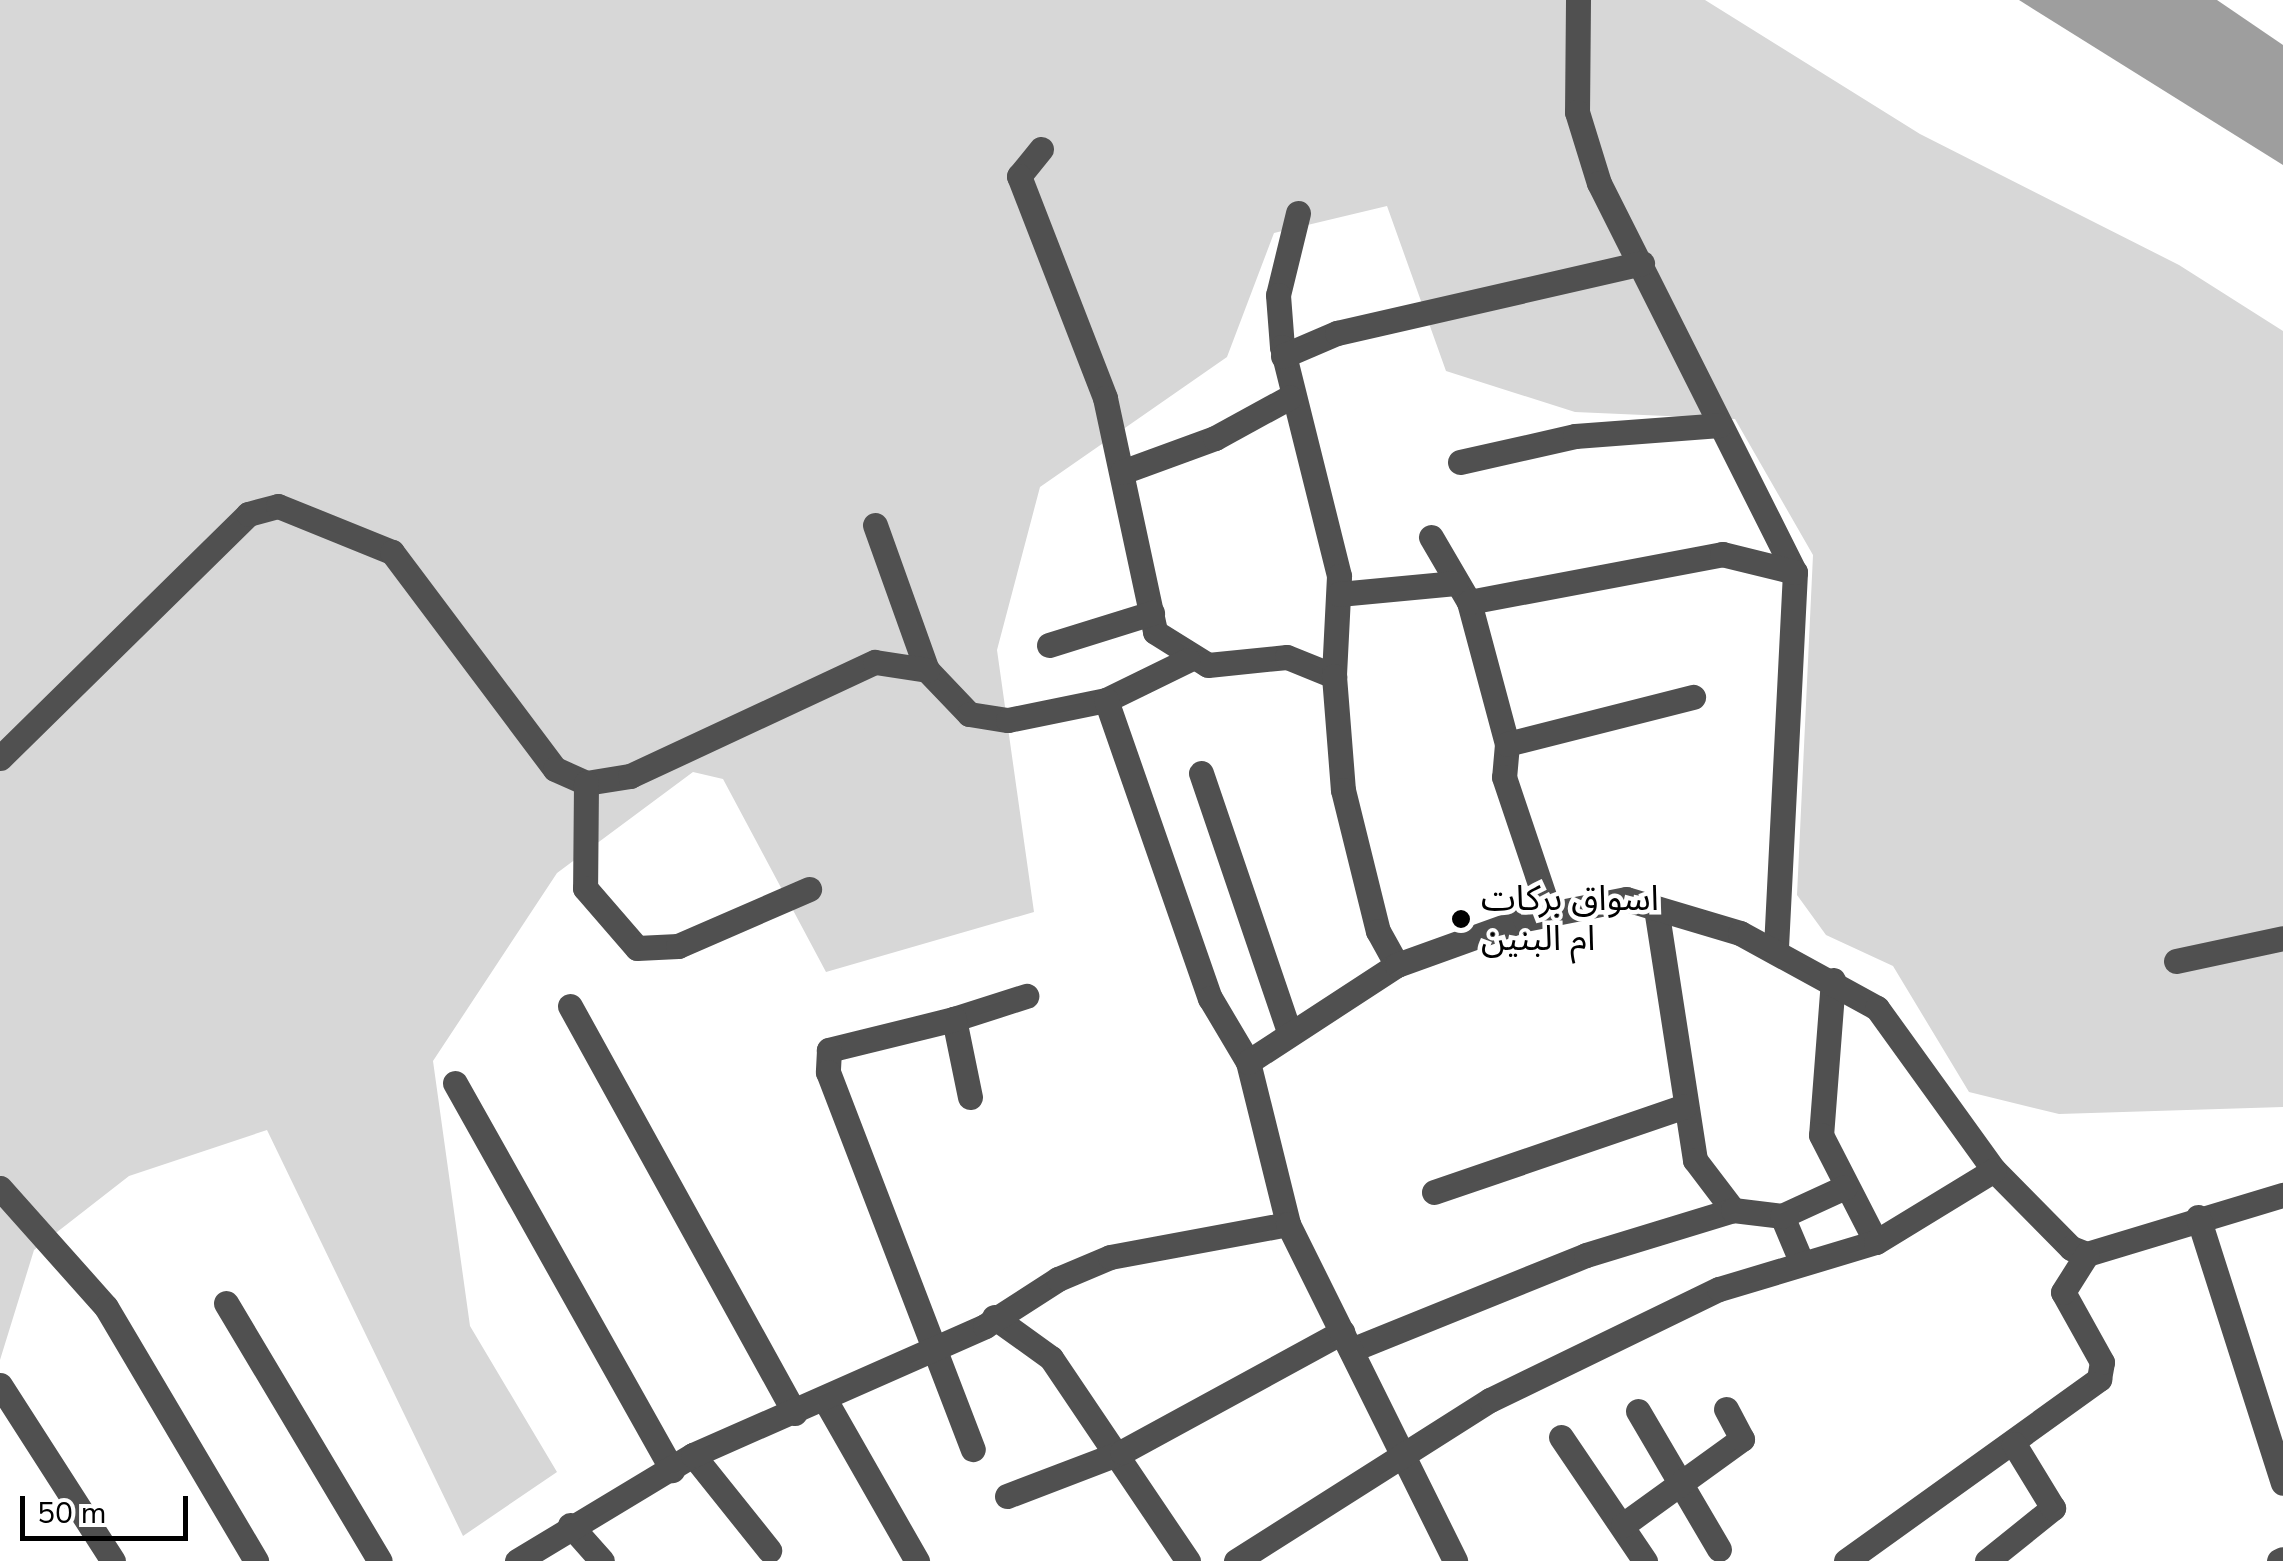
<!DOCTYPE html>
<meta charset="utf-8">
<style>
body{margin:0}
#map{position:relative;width:2283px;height:1561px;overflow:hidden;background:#fff;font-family:"Nunito Sans","Noto Sans Arabic",sans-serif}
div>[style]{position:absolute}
.green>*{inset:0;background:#d7d7d7}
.water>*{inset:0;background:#9e9e9e}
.minor>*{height:25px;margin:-12.5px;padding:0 12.5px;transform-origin:12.5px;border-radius:12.5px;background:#505050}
.dots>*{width:28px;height:28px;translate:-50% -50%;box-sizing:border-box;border:5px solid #fff;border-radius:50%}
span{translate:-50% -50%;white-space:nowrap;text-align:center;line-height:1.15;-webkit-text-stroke:9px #fff;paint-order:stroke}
.poi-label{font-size:35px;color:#000}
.left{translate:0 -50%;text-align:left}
.scale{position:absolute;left:20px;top:1496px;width:168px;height:45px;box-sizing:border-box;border:5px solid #000;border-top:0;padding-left:12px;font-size:30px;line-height:35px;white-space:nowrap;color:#000;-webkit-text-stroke:8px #fff;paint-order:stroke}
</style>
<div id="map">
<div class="green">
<div style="clip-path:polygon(0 0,1705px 0,1920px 134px,2179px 265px,2283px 331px,2283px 1107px,2059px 1114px,1969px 1092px,1893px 966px,1826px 935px,1797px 895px,1813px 555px,1735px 419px,1575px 412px,1446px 371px,1387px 206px,1274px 233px,1227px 357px,1040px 487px,997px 650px,1034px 912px,826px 972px,723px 779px,693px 772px,557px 873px,433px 1061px,470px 1326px,557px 1472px,463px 1536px,267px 1130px,129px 1176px,34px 1250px,0 1360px)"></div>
</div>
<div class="water">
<div style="clip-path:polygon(2019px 0,2217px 0,2283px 45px,2283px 165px)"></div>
</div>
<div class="minor">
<div style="left:1578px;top:0;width:112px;rotate:90.5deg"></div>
<div style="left:1577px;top:112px;width:74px;rotate:72.8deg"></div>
<div style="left:1599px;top:183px;width:436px;rotate:63.3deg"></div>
<div style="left:1795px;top:572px;width:379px;rotate:92.9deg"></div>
<div style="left:1041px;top:149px;width:35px;rotate:129deg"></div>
<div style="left:1019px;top:176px;width:238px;rotate:68.8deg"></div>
<div style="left:1105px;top:398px;width:239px;rotate:77.9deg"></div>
<div style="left:1155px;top:632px;width:62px;rotate:31.9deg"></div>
<div style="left:1208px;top:665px;width:79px;rotate:-5.8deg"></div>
<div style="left:1287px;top:657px;width:51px;rotate:22deg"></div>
<div style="left:1298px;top:213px;width:84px;rotate:103.7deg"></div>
<div style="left:1278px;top:295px;width:52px;rotate:85.6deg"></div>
<div style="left:1282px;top:347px;width:236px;rotate:76deg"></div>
<div style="left:1339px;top:576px;width:100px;rotate:92.9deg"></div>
<div style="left:1334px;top:676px;width:114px;rotate:85.5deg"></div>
<div style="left:1343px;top:790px;width:145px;rotate:76.1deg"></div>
<div style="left:1378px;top:931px;width:39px;rotate:61deg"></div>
<div style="left:1283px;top:356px;width:59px;rotate:-23.1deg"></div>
<div style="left:1337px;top:333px;width:313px;rotate:-12.9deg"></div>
<div style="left:1460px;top:462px;width:118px;rotate:-12.7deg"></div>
<div style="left:1575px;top:436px;width:145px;rotate:-4.3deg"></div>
<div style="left:1122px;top:472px;width:99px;rotate:-20.1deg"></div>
<div style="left:1215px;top:438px;width:85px;rotate:-28.7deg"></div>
<div style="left:875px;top:525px;width:154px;rotate:70.3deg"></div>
<div style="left:927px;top:670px;width:61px;rotate:46.3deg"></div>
<div style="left:969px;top:714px;width:39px;rotate:9deg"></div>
<div style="left:1008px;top:720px;width:100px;rotate:-11.5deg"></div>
<div style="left:1106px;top:700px;width:91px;rotate:-26deg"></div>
<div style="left:1431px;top:537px;width:75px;rotate:59.7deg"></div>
<div style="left:1469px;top:602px;width:147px;rotate:75deg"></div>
<div style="left:1507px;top:744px;width:33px;rotate:95deg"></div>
<div style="left:1504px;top:777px;width:148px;rotate:71.4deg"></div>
<div style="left:1339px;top:594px;width:117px;rotate:-5.4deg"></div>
<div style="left:1469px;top:602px;width:258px;rotate:-10.7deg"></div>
<div style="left:1722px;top:554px;width:75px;rotate:13.9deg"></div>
<div style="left:1049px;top:645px;width:108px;rotate:-17.3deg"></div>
<div style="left:1106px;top:700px;width:316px;rotate:70.8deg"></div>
<div style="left:1210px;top:998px;width:74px;rotate:59.3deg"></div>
<div style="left:1248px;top:1062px;width:167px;rotate:76.1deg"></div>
<div style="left:1507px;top:744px;width:192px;rotate:-14.2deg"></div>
<div style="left:0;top:758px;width:348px;rotate:-44.5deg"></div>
<div style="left:248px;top:514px;width:31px;rotate:-15deg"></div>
<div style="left:278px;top:506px;width:123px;rotate:22deg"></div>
<div style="left:392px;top:552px;width:271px;rotate:53.1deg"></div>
<div style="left:555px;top:769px;width:34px;rotate:24deg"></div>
<div style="left:586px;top:783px;width:45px;rotate:-9deg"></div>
<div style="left:630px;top:776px;width:270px;rotate:-25deg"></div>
<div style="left:875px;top:662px;width:53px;rotate:8.7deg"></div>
<div style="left:1201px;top:773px;width:274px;rotate:71.2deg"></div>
<div style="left:586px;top:783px;width:105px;rotate:90.5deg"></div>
<div style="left:585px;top:888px;width:79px;rotate:49.1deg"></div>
<div style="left:637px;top:948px;width:41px;rotate:-2.8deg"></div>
<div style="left:678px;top:946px;width:143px;rotate:-23.5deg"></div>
<div style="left:1656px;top:908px;width:255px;rotate:81.2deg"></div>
<div style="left:1695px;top:1160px;width:63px;rotate:52.8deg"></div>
<div style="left:2176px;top:961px;width:109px;rotate:-12.1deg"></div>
<div style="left:1833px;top:980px;width:155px;rotate:94.4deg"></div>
<div style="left:1821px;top:1135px;width:120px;rotate:62.8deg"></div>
<div style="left:570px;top:1006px;width:465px;rotate:61.1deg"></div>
<div style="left:954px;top:1019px;width:76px;rotate:-17.7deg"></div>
<div style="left:1248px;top:1062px;width:178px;rotate:-33.1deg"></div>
<div style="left:1397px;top:965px;width:136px;rotate:-19.8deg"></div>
<div style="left:1525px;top:919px;width:103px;rotate:-11.2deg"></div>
<div style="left:1626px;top:899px;width:119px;rotate:16.6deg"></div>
<div style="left:1740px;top:933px;width:156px;rotate:28.7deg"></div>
<div style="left:1877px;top:1008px;width:200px;rotate:54.2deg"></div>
<div style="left:1994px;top:1170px;width:110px;rotate:45.4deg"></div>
<div style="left:2071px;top:1248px;width:17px;rotate:21deg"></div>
<div style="left:2087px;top:1254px;width:205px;rotate:-16.8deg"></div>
<div style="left:455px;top:1083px;width:444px;rotate:60.7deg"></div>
<div style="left:970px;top:1097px;width:80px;rotate:-101.6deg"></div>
<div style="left:954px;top:1019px;width:129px;rotate:166.1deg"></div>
<div style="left:829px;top:1050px;width:22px;rotate:93deg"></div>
<div style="left:828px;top:1072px;width:404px;rotate:69deg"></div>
<div style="left:0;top:1188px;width:159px;rotate:48.3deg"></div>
<div style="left:106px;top:1307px;width:295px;rotate:59.4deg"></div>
<div style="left:1434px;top:1192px;width:265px;rotate:-18.9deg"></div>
<div style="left:1782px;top:1216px;width:49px;rotate:67.1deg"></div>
<div style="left:2198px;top:1217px;width:279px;rotate:72.3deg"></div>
<div style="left:226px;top:1303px;width:300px;rotate:59.2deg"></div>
<div style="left:994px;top:1317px;width:70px;rotate:35.7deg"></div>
<div style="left:1051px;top:1358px;width:245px;rotate:56deg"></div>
<div style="left:1351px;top:1350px;width:253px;rotate:-22deg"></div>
<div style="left:1586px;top:1255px;width:154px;rotate:-17deg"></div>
<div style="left:1733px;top:1210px;width:49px;rotate:7deg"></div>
<div style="left:1782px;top:1216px;width:69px;rotate:-24.7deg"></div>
<div style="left:0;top:1385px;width:209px;rotate:57.3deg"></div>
<div style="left:824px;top:1398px;width:188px;rotate:60.3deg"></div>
<div style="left:1638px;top:1411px;width:160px;rotate:59.6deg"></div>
<div style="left:1561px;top:1437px;width:150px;rotate:55.9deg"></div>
<div style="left:693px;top:1455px;width:122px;rotate:51.3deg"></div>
<div style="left:1007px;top:1496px;width:123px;rotate:-20.9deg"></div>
<div style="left:1122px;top:1452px;width:251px;rotate:-28.6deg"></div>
<div style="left:570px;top:1525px;width:48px;rotate:48.4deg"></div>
<div style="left:1623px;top:1525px;width:147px;rotate:-35.9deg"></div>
<div style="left:1742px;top:1439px;width:34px;rotate:-118deg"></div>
<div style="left:517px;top:1561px;width:205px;rotate:-31.1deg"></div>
<div style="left:693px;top:1455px;width:319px;rotate:-23.8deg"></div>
<div style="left:985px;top:1326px;width:87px;rotate:-32.8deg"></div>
<div style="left:1058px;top:1279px;width:56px;rotate:-22.9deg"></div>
<div style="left:1110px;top:1257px;width:181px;rotate:-10.5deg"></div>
<div style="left:1288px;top:1224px;width:376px;rotate:63.6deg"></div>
<div style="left:1236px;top:1561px;width:301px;rotate:-32.4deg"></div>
<div style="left:1490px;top:1400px;width:254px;rotate:-25.9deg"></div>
<div style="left:1719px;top:1289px;width:164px;rotate:-16.7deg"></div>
<div style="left:1876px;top:1242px;width:138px;rotate:-31.4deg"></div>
<div style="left:1846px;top:1561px;width:312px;rotate:-35.7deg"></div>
<div style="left:2099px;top:1379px;width:17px;rotate:-80deg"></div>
<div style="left:2102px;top:1362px;width:80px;rotate:-119.1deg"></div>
<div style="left:2063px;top:1292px;width:45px;rotate:-57.7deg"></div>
<div style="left:1987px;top:1561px;width:85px;rotate:-38.8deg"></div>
<div style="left:2053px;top:1508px;width:75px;rotate:-121.4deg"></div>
<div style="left:2279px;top:1561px;width:4px;rotate:-27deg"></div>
</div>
<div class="dots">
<div style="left:1461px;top:919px;background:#000"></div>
</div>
<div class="poi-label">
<span class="left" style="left:1481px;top:919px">اسواق بركات<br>ام البنين</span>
</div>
<div class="scale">50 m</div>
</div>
